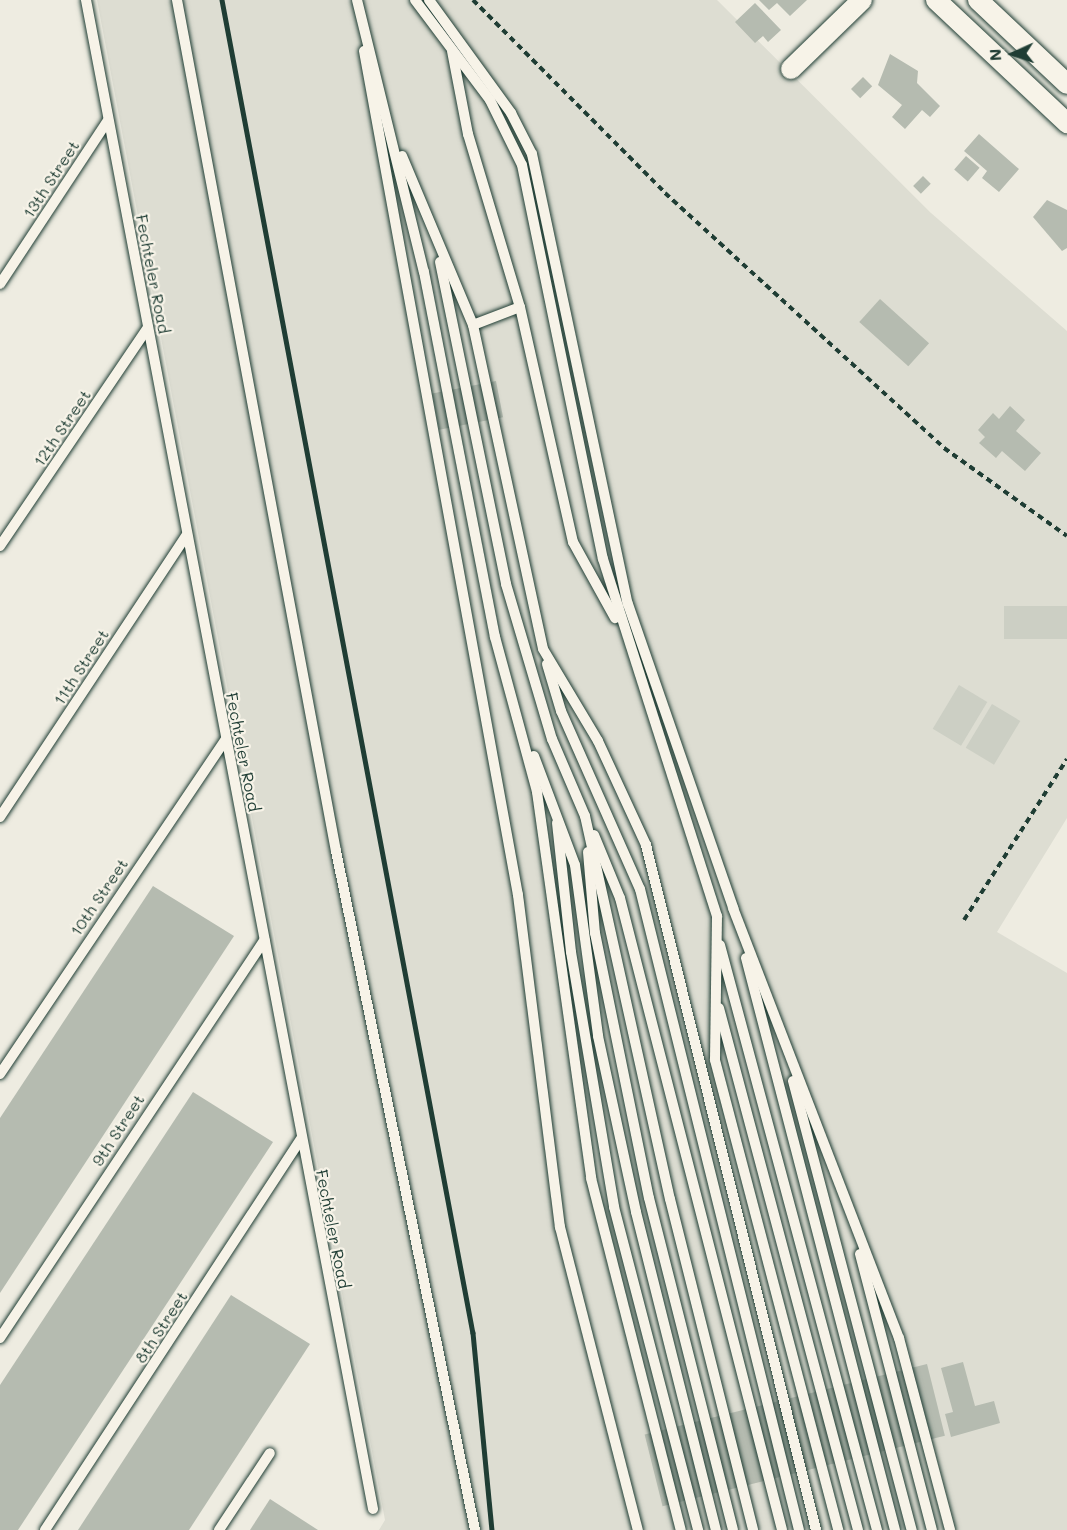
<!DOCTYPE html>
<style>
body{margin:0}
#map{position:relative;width:1067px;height:1530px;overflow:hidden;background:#eeece1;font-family:Mali,sans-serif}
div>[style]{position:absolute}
.built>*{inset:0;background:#ddddd2}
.green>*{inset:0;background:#cccfc4;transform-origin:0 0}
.building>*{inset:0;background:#b5bbb0;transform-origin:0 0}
.path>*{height:4px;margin-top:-2px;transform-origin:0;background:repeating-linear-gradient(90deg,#1f3d34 0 6px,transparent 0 10.5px)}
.roads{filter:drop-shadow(0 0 2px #1f3d34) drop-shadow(0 0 2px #1f3d34)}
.service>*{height:10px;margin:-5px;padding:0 5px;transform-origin:5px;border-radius:5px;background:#f7f3e8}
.minor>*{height:20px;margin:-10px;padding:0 10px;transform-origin:10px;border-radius:10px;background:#f7f3e8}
.rail>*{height:4.5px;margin:-2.25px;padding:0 2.25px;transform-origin:2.25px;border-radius:2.25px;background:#1f3d34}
span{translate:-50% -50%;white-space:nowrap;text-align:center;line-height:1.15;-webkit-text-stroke:4.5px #f7f3e8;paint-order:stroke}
.street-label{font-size:16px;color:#1f3d34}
.north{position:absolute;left:983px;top:24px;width:60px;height:60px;-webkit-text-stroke:4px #f7f3e8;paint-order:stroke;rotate:267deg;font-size:16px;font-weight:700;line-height:24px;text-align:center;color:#1f3d34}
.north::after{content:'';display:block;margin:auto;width:21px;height:27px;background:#1f3d34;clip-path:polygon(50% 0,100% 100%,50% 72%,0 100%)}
</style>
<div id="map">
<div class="built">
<div style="clip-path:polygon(97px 0,717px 0,931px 213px,1067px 331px,1067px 818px,997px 932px,1067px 973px,1067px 1530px,379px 1530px,385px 1520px)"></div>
</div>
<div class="green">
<div style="left:1067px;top:606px;width:33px;height:63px;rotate:90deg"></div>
<div style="left:959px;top:685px;width:33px;height:51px;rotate:31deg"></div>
<div style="left:992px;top:704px;width:33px;height:51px;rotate:31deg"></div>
</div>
<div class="building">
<div style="clip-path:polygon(759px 0,807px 0,790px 16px,777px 3px,769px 10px)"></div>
<div style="clip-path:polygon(755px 3px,781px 30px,768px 42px,763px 36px,755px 43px,735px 22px)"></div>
<div style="clip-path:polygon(890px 54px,918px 71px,917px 83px,940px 106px,930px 117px,922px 110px,905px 129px,892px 117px,902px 105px,878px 85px)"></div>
<div style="left:863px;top:77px;width:13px;height:17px;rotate:45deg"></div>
<div style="clip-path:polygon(979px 134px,1019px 169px,999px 192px,982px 178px,987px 171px,964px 151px)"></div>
<div style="left:966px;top:156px;width:18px;height:18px;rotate:41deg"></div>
<div style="left:923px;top:176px;width:11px;height:14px;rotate:45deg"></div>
<div style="clip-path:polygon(1047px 200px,1067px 210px,1067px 248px,1062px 251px,1033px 217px)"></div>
<div style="left:880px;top:299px;width:66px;height:31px;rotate:42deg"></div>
<div style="left:496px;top:381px;width:37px;height:65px;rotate:79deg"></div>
<div style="clip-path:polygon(1010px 406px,1025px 420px,1016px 431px,1041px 453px,1025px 471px,1002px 451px,996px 458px,979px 443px,985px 437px,978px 430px,993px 413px,999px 419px)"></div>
<div style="clip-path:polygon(153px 886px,234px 936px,0 1293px,0 1118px)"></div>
<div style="clip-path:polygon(193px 1092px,273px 1142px,18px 1530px,0 1530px,0 1385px)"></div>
<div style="clip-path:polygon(231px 1295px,310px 1344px,189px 1530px,78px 1530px)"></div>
<div style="clip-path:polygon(963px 1362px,975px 1406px,994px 1401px,1000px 1423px,951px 1437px,945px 1414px,953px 1412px,941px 1368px)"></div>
<div style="left:927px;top:1364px;width:74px;height:291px;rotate:76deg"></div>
<div style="clip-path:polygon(270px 1499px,318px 1530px,250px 1530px)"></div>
</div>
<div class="path">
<div style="left:473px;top:0;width:272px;rotate:45.1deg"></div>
<div style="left:665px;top:193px;width:378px;rotate:42.4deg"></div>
<div style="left:944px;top:448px;width:151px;rotate:35.6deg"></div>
<div style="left:964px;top:920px;width:191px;rotate:-57.4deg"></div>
</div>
<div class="roads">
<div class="service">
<div style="left:86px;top:0;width:1536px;rotate:79.23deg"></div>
<div style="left:177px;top:0;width:866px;rotate:79.42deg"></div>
<div style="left:336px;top:851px;width:693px;rotate:78.43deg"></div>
<div style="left:357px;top:0;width:280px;rotate:76.2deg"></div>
<div style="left:424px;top:272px;width:372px;rotate:79deg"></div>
<div style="left:495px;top:637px;width:161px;rotate:74.8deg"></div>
<div style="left:537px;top:792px;width:390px;rotate:82deg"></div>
<div style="left:591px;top:1178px;width:363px;rotate:75.7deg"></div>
<div style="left:415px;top:0;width:125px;rotate:53.1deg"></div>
<div style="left:490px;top:100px;width:72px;rotate:63.8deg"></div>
<div style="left:522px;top:165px;width:402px;rotate:78.4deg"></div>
<div style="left:603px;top:559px;width:375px;rotate:72.3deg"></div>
<div style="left:717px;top:916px;width:144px;rotate:90.8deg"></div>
<div style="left:715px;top:1060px;width:486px;rotate:75.3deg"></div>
<div style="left:429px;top:0;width:140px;rotate:54deg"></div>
<div style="left:511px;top:113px;width:46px;rotate:62.9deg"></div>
<div style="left:532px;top:154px;width:460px;rotate:78deg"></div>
<div style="left:628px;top:604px;width:322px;rotate:70.9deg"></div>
<div style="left:733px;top:908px;width:461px;rotate:68.9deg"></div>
<div style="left:899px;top:1338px;width:199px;rotate:75.1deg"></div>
<div style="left:364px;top:51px;width:858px;rotate:79.66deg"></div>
<div style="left:518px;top:895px;width:335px;rotate:82.8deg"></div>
<div style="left:560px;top:1227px;width:313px;rotate:75.6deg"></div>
<div style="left:452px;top:51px;width:85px;rotate:79.1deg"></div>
<div style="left:468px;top:134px;width:181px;rotate:73.3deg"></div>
<div style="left:520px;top:307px;width:241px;rotate:77.3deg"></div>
<div style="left:573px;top:542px;width:87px;rotate:61.1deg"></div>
<div style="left:402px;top:156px;width:183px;rotate:67.2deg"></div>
<div style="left:473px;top:325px;width:331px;rotate:77.8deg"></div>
<div style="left:543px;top:649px;width:107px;rotate:59.1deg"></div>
<div style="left:598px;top:741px;width:115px;rotate:65.2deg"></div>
<div style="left:646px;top:845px;width:706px;rotate:76.06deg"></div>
<div style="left:440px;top:262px;width:329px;rotate:78.4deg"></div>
<div style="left:506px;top:584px;width:162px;rotate:73.5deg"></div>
<div style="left:552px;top:739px;width:84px;rotate:66.8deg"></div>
<div style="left:585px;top:816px;width:392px;rotate:77.5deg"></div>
<div style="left:670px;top:1199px;width:341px;rotate:75.9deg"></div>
<div style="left:0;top:284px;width:196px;rotate:-56.6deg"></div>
<div style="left:473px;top:325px;width:50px;rotate:-21deg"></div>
<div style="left:0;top:546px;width:264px;rotate:-55.9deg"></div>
<div style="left:547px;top:664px;width:49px;rotate:73.4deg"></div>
<div style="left:561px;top:711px;width:195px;rotate:66.1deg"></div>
<div style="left:640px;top:889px;width:660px;rotate:76.07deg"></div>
<div style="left:534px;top:756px;width:116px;rotate:69.4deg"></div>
<div style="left:575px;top:865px;width:173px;rotate:82.3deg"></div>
<div style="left:598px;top:1036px;width:180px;rotate:77.8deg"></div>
<div style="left:636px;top:1212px;width:328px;rotate:75.9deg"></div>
<div style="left:0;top:817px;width:339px;rotate:-56.5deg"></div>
<div style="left:557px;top:823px;width:130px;rotate:83.8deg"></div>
<div style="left:571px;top:952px;width:259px;rotate:80.4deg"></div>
<div style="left:614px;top:1207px;width:334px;rotate:75.4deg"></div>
<div style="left:594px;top:835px;width:68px;rotate:67.6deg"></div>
<div style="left:620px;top:898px;width:652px;rotate:75.62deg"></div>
<div style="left:588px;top:852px;width:81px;rotate:85.1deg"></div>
<div style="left:595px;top:933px;width:270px;rotate:78.5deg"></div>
<div style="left:649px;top:1198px;width:342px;rotate:75.8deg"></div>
<div style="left:720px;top:945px;width:606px;rotate:74.98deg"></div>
<div style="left:746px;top:958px;width:591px;rotate:75.4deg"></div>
<div style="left:719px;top:1008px;width:540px;rotate:75.09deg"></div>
<div style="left:0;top:1074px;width:404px;rotate:-56deg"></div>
<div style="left:793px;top:1081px;width:465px;rotate:75.2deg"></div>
<div style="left:860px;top:1254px;width:285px;rotate:75.4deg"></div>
<div style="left:0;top:1338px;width:478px;rotate:-56.4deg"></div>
<div style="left:45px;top:1530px;width:467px;rotate:-56.8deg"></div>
<div style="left:219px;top:1530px;width:92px;rotate:-56.5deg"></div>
</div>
<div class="minor">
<div style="left:936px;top:0;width:180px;rotate:43.2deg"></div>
<div style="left:978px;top:0;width:122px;rotate:43.3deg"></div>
<div style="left:791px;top:69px;width:99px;rotate:-44.2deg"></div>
</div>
</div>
<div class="rail">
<div style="left:222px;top:0;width:1356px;rotate:79.34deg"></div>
<div style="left:473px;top:1333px;width:198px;rotate:84.5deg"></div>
</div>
<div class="street-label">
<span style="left:51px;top:179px;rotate:-57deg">13th Street</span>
<span style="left:153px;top:274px;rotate:79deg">Fechteler Road</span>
<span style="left:62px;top:428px;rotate:-56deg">12th Street</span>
<span style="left:81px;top:667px;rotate:-57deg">11th Street</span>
<span style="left:243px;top:752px;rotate:79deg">Fechteler Road</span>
<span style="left:99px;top:897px;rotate:-56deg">10th Street</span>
<span style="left:118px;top:1130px;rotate:-57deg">9th Street</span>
<span style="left:333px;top:1229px;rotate:79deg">Fechteler Road</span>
<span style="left:161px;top:1327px;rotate:-57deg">8th Street</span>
</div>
<div class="north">N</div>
</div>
